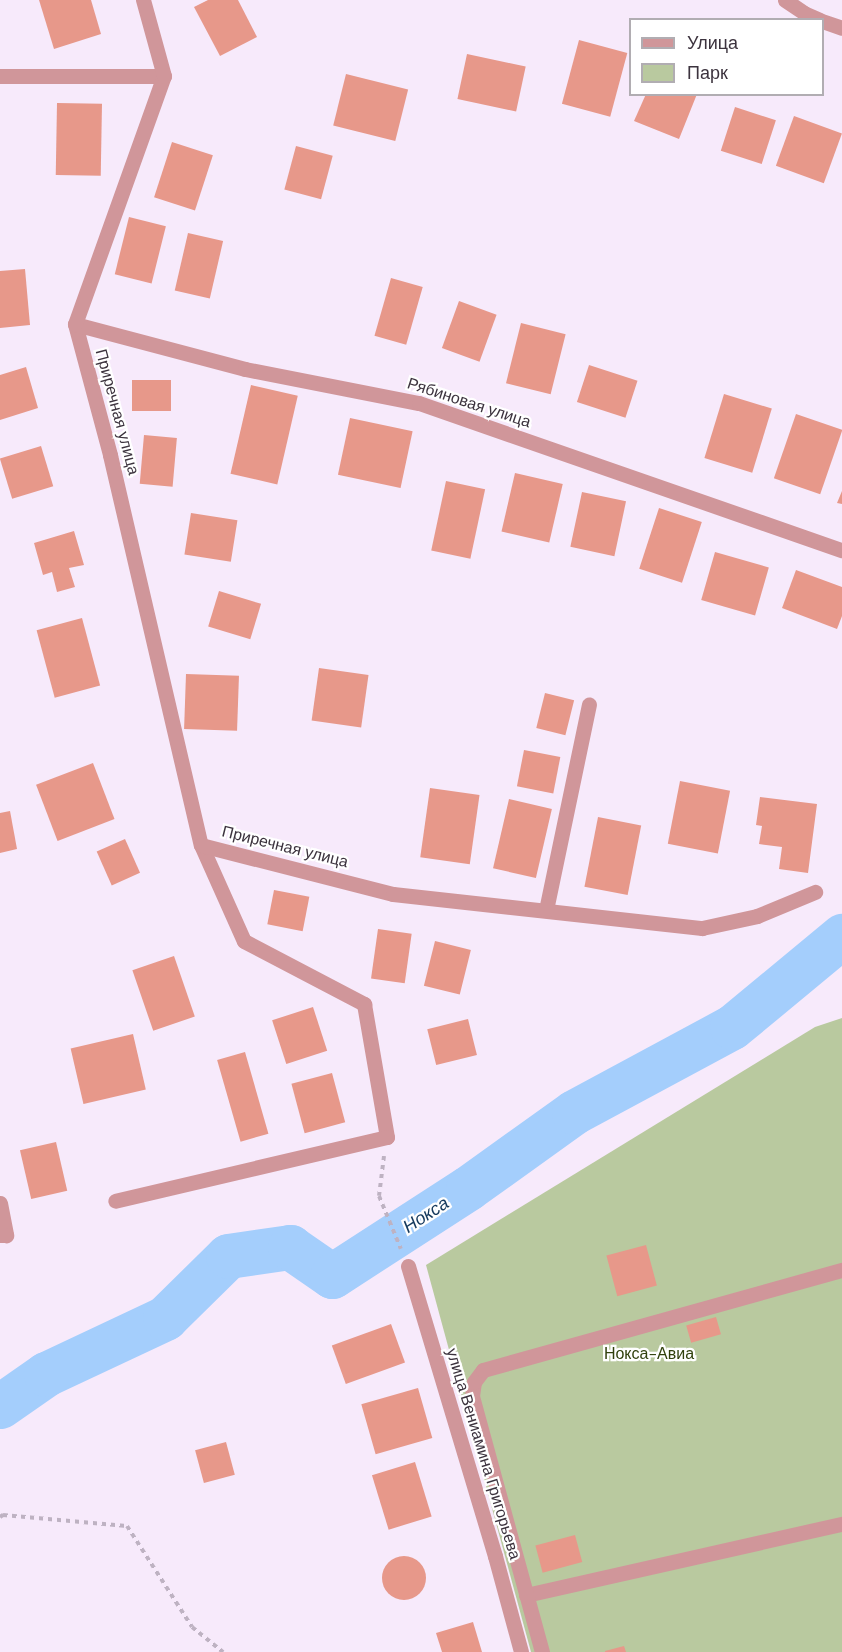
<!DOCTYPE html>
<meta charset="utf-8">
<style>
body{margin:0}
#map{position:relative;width:842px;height:1652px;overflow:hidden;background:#f7eafb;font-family:"DM Sans",sans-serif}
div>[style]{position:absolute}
.green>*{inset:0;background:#b9c99f}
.river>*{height:45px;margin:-22.5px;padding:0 22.5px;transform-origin:22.5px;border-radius:22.5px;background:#a4cefc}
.building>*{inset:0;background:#e7988a;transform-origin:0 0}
.round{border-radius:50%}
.path>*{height:4px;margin-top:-2px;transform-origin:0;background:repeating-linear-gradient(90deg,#beb2c2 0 4.5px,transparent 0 9px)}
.minor>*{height:15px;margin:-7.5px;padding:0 7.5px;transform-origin:7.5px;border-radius:7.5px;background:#d0969a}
span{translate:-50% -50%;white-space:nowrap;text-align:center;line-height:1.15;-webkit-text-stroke:4.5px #fff;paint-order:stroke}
.street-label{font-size:16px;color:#3c333e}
.park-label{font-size:16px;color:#31410d}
.water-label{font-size:18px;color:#14395d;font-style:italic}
.legend{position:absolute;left:629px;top:18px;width:195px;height:78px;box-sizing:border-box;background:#fff;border:2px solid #b1adb2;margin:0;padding:8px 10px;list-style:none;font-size:18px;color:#3c333e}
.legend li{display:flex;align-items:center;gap:12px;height:30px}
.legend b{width:30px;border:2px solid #b1adb2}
</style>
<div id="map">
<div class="green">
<div style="clip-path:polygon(842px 1018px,842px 1652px,531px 1652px,426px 1265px,815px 1027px)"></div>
</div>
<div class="river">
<div style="left:0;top:1406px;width:56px;rotate:-34.8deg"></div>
<div style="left:46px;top:1374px;width:132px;rotate:-25.2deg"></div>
<div style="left:165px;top:1318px;width:88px;rotate:-44.5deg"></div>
<div style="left:228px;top:1256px;width:63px;rotate:-8.3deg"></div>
<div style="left:290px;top:1247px;width:51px;rotate:34.6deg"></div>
<div style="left:332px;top:1276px;width:162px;rotate:-32.9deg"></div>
<div style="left:468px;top:1188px;width:130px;rotate:-35.6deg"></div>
<div style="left:574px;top:1112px;width:179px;rotate:-28.3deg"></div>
<div style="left:732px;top:1027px;width:143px;rotate:-39.6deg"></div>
</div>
<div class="building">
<div style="clip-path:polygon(39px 0,91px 0,101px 34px,54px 49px)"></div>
<div style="clip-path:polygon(208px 0,238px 0,257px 37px,220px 56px,194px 7px)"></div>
<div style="left:579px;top:40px;width:50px;height:66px;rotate:15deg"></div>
<div style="left:467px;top:54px;width:60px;height:46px;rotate:12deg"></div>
<div style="left:346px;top:74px;width:64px;height:53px;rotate:14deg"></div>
<div style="clip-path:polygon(646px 94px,697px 94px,679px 139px,634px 121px)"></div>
<div style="left:57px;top:103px;width:45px;height:72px;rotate:1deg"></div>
<div style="left:735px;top:107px;width:43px;height:46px;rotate:18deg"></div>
<div style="left:794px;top:116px;width:51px;height:53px;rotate:20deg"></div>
<div style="left:172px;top:142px;width:43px;height:58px;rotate:18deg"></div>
<div style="left:296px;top:146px;width:38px;height:45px;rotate:15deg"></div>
<div style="left:129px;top:217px;width:38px;height:59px;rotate:14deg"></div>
<div style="left:188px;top:233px;width:36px;height:59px;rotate:13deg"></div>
<div style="clip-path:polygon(25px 269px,30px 325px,0 328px,0 271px)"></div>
<div style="left:391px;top:278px;width:33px;height:60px;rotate:16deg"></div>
<div style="left:459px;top:301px;width:40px;height:50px;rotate:20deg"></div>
<div style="left:521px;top:323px;width:46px;height:62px;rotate:14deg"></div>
<div style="left:589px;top:365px;width:51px;height:39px;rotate:18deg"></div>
<div style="clip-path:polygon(26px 367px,38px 408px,0 420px,0 375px)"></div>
<div style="left:132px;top:380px;width:39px;height:31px"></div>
<div style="left:251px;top:385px;width:48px;height:91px;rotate:13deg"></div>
<div style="left:724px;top:394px;width:50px;height:67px;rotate:17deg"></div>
<div style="left:796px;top:414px;width:49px;height:68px;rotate:19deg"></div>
<div style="left:350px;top:418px;width:64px;height:58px;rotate:12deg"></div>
<div style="left:144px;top:435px;width:33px;height:49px;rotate:5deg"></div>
<div style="left:41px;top:446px;width:42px;height:43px;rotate:73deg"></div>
<div style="left:515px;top:473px;width:49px;height:60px;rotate:13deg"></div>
<div style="left:446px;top:481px;width:40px;height:71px;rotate:12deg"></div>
<div style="clip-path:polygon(842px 491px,842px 504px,837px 503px)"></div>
<div style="left:582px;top:492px;width:45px;height:56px;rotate:12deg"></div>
<div style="left:659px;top:508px;width:45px;height:64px;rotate:18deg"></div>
<div style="left:191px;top:513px;width:47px;height:42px;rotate:9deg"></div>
<div style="clip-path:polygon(74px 531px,84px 565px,69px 568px,75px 587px,57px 592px,52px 572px,43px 575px,34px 543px)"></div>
<div style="left:715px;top:552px;width:56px;height:50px;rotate:16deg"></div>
<div style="clip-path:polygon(796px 570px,842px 587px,842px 616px,837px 629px,782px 608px)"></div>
<div style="left:219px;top:591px;width:44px;height:37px;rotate:17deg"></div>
<div style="left:82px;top:618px;width:70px;height:47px;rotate:75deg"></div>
<div style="left:319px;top:668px;width:50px;height:53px;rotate:8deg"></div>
<div style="left:186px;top:674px;width:53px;height:55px;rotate:2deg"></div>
<div style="left:545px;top:693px;width:30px;height:36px;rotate:14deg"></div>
<div style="left:524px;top:750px;width:37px;height:37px;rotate:11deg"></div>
<div style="left:93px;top:763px;width:60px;height:61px;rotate:69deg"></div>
<div style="left:680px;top:781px;width:51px;height:64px;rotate:11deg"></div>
<div style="left:430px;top:788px;width:50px;height:70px;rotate:8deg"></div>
<div style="clip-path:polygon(760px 797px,817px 804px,808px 873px,779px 869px,782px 847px,759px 844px,762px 826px,756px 825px)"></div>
<div style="left:509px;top:799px;width:44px;height:71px;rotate:13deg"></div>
<div style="clip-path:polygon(10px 811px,17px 849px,0 853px,0 813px)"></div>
<div style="left:598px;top:817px;width:44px;height:71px;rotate:11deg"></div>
<div style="left:125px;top:839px;width:37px;height:31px;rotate:66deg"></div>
<div style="left:274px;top:890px;width:36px;height:35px;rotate:11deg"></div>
<div style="left:378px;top:929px;width:34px;height:50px;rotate:8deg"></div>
<div style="left:435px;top:941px;width:37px;height:46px;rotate:14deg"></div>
<div style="left:174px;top:956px;width:64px;height:44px;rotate:71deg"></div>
<div style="left:313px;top:1007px;width:46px;height:43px;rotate:72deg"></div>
<div style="left:468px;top:1019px;width:37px;height:42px;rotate:76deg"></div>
<div style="left:133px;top:1034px;width:57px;height:64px;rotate:77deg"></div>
<div style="left:245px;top:1052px;width:85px;height:29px;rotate:74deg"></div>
<div style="left:332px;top:1073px;width:51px;height:42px;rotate:75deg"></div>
<div style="left:56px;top:1142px;width:50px;height:37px;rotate:77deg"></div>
<div style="left:646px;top:1245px;width:42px;height:41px;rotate:75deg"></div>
<div style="left:716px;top:1317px;width:18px;height:31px;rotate:74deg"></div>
<div style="left:391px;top:1324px;width:41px;height:63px;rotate:70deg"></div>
<div style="left:418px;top:1388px;width:52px;height:59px;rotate:74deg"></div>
<div style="left:226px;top:1442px;width:34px;height:32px;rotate:75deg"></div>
<div style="left:415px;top:1462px;width:57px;height:45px;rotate:73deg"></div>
<div style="left:575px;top:1535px;width:28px;height:41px;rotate:75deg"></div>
<div class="round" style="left:382px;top:1556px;width:44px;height:44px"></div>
<div style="clip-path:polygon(473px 1622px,482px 1652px,442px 1652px,436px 1633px)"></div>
<div style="clip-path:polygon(624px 1646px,626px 1652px,605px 1652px,605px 1651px)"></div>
</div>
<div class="path">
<div style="left:384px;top:1156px;width:40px;rotate:97.1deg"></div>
<div style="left:379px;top:1196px;width:57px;rotate:67.5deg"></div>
<div style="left:0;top:1517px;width:4px;rotate:-34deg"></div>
<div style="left:3px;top:1515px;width:124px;rotate:5.1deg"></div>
<div style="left:127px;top:1526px;width:120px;rotate:57.2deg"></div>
<div style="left:192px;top:1627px;width:40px;rotate:39deg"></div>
</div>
<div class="minor">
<div style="left:785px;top:0;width:23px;rotate:34deg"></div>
<div style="left:804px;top:13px;width:17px;rotate:24deg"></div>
<div style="left:822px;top:21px;width:21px;rotate:19deg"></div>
<div style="left:0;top:76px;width:164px"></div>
<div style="left:75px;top:324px;width:136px;rotate:75deg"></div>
<div style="left:110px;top:455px;width:400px;rotate:76.9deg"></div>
<div style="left:201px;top:845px;width:105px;rotate:65.9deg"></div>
<div style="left:244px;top:941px;width:136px;rotate:27.7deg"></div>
<div style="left:364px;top:1004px;width:135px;rotate:80.2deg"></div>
<div style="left:387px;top:1137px;width:279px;rotate:166.8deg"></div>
<div style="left:75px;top:324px;width:176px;rotate:14.8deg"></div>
<div style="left:245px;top:369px;width:177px;rotate:11.1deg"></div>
<div style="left:419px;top:403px;width:448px;rotate:19.2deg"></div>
<div style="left:75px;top:324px;width:263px;rotate:-70.3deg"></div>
<div style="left:164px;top:76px;width:79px;rotate:-105.4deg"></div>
<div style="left:201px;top:845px;width:198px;rotate:14.3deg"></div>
<div style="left:393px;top:894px;width:311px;rotate:6.3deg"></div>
<div style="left:702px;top:928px;width:56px;rotate:-12.3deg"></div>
<div style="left:757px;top:916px;width:63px;rotate:-22.5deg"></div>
<div style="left:546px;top:910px;width:210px;rotate:-78.2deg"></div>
<div style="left:0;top:1203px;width:33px;rotate:79deg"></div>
<div style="left:6px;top:1235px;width:6px;rotate:180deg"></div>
<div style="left:408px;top:1266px;width:303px;rotate:73.3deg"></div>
<div style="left:495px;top:1556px;width:99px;rotate:74.8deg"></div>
<div style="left:526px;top:1595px;width:324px;rotate:-12.7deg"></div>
<div style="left:542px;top:1652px;width:265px;rotate:-105.3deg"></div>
<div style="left:472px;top:1396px;width:14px;rotate:-82deg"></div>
<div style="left:474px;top:1382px;width:15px;rotate:-53deg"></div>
<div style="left:483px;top:1370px;width:373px;rotate:-15.6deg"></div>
</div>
<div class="street-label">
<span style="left:469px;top:403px;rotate:18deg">Рябиновая улица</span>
<span style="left:117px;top:412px;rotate:75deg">Приречная улица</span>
<span style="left:285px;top:847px;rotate:14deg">Приречная улица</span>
<span style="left:483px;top:1454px;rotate:73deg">улица Вениамина Григорьева</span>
</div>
<div class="park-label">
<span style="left:649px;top:1354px">Нокса-Авиа</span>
</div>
<div class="water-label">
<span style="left:426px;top:1215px;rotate:-33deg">Нокса</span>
</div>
<ul class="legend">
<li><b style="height:8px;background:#d0969a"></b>Улица</li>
<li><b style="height:16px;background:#b9c99f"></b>Парк</li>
</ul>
</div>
